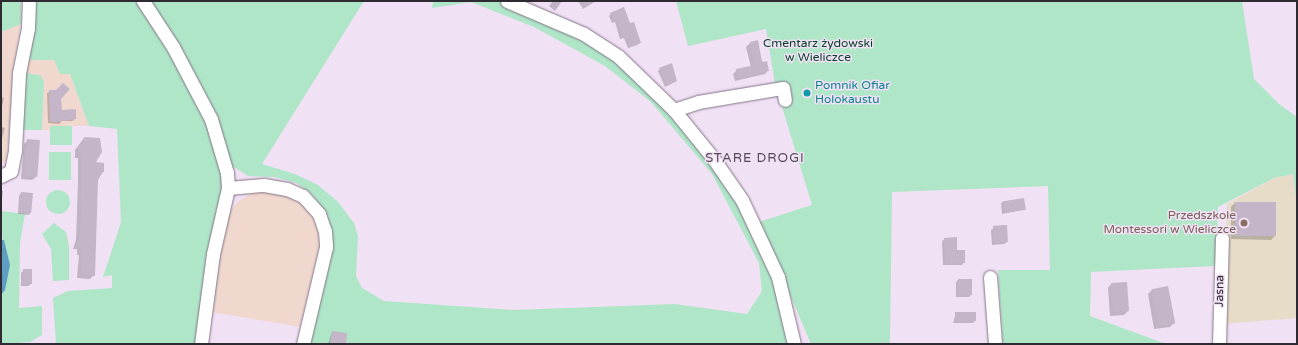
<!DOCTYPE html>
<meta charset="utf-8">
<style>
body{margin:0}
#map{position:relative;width:1298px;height:345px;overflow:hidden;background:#f1e1f5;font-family:"Varela Round",sans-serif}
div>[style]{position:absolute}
.commercial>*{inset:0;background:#f0d8ce}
.education>*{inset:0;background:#e7dcc8}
.green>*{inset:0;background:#afe6c8;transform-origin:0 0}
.round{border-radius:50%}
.water>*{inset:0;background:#5e9ec3}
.shadow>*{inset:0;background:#0003}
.building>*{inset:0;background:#c4b5c8;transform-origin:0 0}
.roads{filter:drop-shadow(0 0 1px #827486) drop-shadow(0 0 1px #827486)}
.minor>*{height:13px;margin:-6.5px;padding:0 6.5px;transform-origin:6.5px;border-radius:6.5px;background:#fff}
.dots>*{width:11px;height:11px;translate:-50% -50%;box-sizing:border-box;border:2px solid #f1e1f5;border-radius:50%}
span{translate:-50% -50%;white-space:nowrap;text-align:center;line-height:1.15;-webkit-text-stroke:3px #f1e1f5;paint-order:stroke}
.park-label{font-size:12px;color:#053f28}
.culture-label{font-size:12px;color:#0d838f}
.left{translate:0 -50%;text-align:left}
.education-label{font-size:12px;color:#785e54}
.right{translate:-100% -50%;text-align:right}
.street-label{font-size:12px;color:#2f2a31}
.neighbourhood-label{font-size:13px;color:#544757;letter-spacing:1px}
.frame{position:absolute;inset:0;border:2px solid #2f2a31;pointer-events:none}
</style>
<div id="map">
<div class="commercial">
<div style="clip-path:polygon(21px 24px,14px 67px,7px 159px,1px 164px,1px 32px)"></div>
<div style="clip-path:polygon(27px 60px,54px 60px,70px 74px,89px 126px,51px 126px,50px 130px,42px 130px,44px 81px,25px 73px)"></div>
<div style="clip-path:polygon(254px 192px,289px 194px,313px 214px,319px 230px,320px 244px,300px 327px,212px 312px,226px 215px,239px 201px)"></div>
</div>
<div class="education">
<div style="clip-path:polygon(1293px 174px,1297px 207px,1297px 318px,1222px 324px,1227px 204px,1274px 178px)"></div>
</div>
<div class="green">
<div style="clip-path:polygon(1px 1px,21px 1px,21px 24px,1px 32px)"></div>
<div style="clip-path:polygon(36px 1px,364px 1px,262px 164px,295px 174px,318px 185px,338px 202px,354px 223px,358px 236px,356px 276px,362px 288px,384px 301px,512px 310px,675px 304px,747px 314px,762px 291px,759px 263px,712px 174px,651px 102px,605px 66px,534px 27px,471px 2px,432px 8px,433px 1px,501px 1px,579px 35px,626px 69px,709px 158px,735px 198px,774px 281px,792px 344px,310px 344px,333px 246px,327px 214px,311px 193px,296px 183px,275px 177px,248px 176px,234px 167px,216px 210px,196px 344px,56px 344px,53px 298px,68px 291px,112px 288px,112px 275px,103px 277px,121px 222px,117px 129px,89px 126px,70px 74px,60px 74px,54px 60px,27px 60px,31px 32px,36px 21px)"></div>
<div style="clip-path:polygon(676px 1px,1242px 1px,1254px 79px,1279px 104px,1297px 117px,1297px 207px,1293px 174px,1274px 178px,1218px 207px,1217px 262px,1214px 266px,1091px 272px,1090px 316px,1166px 344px,1003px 344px,998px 270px,1050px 270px,1048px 186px,892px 192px,890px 344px,811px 344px,759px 222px,812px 205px,775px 84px,766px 29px,688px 46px)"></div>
<div style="clip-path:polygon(25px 73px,40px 75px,44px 81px,42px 130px,22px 130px)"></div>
<div style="left:50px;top:126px;width:22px;height:19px"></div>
<div style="left:49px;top:152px;width:22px;height:28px"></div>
<div class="round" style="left:46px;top:190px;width:24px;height:24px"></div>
<div style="clip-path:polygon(1px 211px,25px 214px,20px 243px,19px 308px,42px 306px,42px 335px,30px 342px,1px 344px,1px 295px,5px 289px)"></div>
<div style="clip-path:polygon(54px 223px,66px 232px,69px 246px,69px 280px,53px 281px,51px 249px,42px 234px)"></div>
</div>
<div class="water">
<div style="clip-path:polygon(1px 240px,4px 240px,10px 265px,5px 290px,1px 295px)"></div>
</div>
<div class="shadow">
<div style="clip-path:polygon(553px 1px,562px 1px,555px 11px,549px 6px)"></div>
<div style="clip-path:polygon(578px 1px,596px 1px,583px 9px)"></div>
<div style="clip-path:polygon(611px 14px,630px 24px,640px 43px,637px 45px,628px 48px,624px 38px,620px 39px,615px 22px,612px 23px,609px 16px)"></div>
<div style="clip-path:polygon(750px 43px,768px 70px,765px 74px,735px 81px,733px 74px,737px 70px,751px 67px,746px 47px)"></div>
<div style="clip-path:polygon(660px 69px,676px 81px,665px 87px,658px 71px)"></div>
<div style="clip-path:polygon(50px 91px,60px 99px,61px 111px,75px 118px,73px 121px,62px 121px,59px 124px,48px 123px,47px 93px)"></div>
<div style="clip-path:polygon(1px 97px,4px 98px,1px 111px)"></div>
<div style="clip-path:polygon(1px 127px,5px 128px,1px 142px)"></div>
<div style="clip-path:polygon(84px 138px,95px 163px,103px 172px,97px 181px,94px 275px,90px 279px,77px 278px,79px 255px,77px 255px,77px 249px,73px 249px,76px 240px,78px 181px,78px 158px,75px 158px,75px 150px)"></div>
<div style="clip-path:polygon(28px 140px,36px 177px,32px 180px,21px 179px,24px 144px)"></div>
<div style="clip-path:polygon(1px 191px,3px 191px,1px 206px)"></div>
<div style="clip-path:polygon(21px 193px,31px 212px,29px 215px,18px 214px,19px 196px)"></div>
<div style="clip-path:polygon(1004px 201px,1024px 209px,1002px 214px,1001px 203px)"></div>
<div style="clip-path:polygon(1235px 203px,1275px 236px,1271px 240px,1231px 239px,1231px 207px)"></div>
<div style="clip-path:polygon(994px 228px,1007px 242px,1004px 244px,992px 245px,991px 230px)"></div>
<div style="clip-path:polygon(945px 239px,964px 262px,962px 265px,943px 265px,942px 241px)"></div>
<div style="clip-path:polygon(24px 270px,31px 284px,28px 286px,21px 286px,21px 273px)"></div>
<div style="clip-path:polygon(958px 280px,972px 294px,969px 297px,956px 297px,956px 282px)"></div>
<div style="clip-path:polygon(1111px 284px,1128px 311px,1124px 315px,1110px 316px,1108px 288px)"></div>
<div style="clip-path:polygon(1152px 290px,1174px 323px,1170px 327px,1154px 329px,1148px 294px)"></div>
<div style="clip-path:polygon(956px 313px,975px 321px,973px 323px,953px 323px)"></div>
<div style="clip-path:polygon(332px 332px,345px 344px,328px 344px)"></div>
</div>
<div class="building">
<div style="clip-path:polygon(624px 7px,630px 23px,634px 22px,641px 43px,630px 46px,626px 36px,622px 37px,617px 20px,614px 22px,610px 13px)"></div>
<div style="clip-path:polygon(758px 40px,762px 62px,767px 61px,769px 71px,738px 78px,736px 69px,755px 65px,750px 42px)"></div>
<div style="clip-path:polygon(672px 63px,677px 81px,667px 86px,659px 68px)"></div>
<div style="clip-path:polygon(63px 83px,70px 89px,61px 99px,62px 110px,76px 109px,76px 119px,53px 122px,50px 121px,49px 90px,56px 90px)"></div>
<div style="clip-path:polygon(84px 137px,100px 138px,102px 152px,96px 162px,104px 163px,104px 172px,100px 172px,98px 181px,95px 276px,81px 274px,83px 251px,80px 251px,81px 246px,77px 245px,80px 235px,82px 176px,82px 154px,79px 154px,79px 145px,83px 145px)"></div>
<div style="left:27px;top:139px;width:13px;height:37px;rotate:4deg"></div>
<div style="left:21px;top:192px;width:12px;height:20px;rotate:5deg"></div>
<div style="left:1024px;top:198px;width:12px;height:21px;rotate:81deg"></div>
<div style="left:1235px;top:202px;width:41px;height:34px"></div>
<div style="left:1007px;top:225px;width:17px;height:14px;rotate:87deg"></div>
<div style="clip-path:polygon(957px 237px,957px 250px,965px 250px,965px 263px,945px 263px,944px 238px)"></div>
<div style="left:23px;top:269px;width:9px;height:15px"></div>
<div style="left:958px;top:279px;width:14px;height:16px"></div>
<div style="left:1127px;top:282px;width:29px;height:16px;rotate:86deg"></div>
<div style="left:1168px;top:286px;width:38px;height:17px;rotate:79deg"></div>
<div style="left:955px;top:312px;width:21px;height:9px"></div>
<div style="clip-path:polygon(332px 331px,347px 333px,346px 344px,330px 344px)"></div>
</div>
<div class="roads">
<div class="minor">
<div style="left:143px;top:1px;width:55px;rotate:56.9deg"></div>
<div style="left:173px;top:47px;width:81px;rotate:62.2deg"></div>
<div style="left:211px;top:119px;width:56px;rotate:73.5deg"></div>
<div style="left:227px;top:173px;width:15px;rotate:86deg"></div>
<div style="left:228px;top:188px;width:68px;rotate:102.8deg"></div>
<div style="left:213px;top:254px;width:91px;rotate:97.6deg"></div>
<div style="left:507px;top:1px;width:84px;rotate:23.2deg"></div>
<div style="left:584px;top:34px;width:40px;rotate:32.9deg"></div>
<div style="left:618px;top:56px;width:78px;rotate:44deg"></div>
<div style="left:674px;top:110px;width:62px;rotate:50.9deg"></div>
<div style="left:713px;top:158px;width:51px;rotate:55.4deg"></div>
<div style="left:742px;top:200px;width:85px;rotate:64.9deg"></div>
<div style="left:778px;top:277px;width:69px;rotate:76.6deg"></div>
<div style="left:674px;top:110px;width:25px;rotate:-18deg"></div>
<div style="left:698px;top:102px;width:86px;rotate:-9.4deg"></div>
<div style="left:783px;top:88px;width:12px;rotate:81deg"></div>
<div style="left:1px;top:176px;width:11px;rotate:-27deg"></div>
<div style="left:11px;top:171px;width:21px;rotate:-79deg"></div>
<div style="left:15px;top:150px;width:77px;rotate:-87deg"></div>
<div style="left:19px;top:73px;width:46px;rotate:-78.7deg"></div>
<div style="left:28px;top:28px;width:27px;rotate:-88deg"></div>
<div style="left:228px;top:188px;width:36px;rotate:-5deg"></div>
<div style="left:264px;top:185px;width:23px;rotate:10deg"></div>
<div style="left:287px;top:189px;width:17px;rotate:24deg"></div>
<div style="left:303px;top:196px;width:24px;rotate:48deg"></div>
<div style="left:319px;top:214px;width:18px;rotate:71deg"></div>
<div style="left:325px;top:231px;width:16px;rotate:86deg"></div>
<div style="left:326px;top:247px;width:100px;rotate:103.3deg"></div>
<div style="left:990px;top:277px;width:67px;rotate:85.7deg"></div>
<div style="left:1219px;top:344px;width:106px;rotate:-88.4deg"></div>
</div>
</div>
<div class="dots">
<div style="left:807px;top:93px;background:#0f9aa8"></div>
<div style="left:1244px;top:223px;background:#8d6e63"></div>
</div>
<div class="park-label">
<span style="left:818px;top:51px">Cmentarz żydowski<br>w Wieliczce</span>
</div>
<div class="culture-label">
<span class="left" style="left:815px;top:93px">Pomnik Ofiar<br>Holokaustu</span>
</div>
<div class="education-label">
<span class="right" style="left:1236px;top:223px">Przedszkole<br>Montessori w Wieliczce</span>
</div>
<div class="street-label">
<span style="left:1220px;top:291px;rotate:-89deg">Jasna</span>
</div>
<div class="neighbourhood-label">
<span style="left:755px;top:158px">STARE DROGI</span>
</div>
<div class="frame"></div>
</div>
